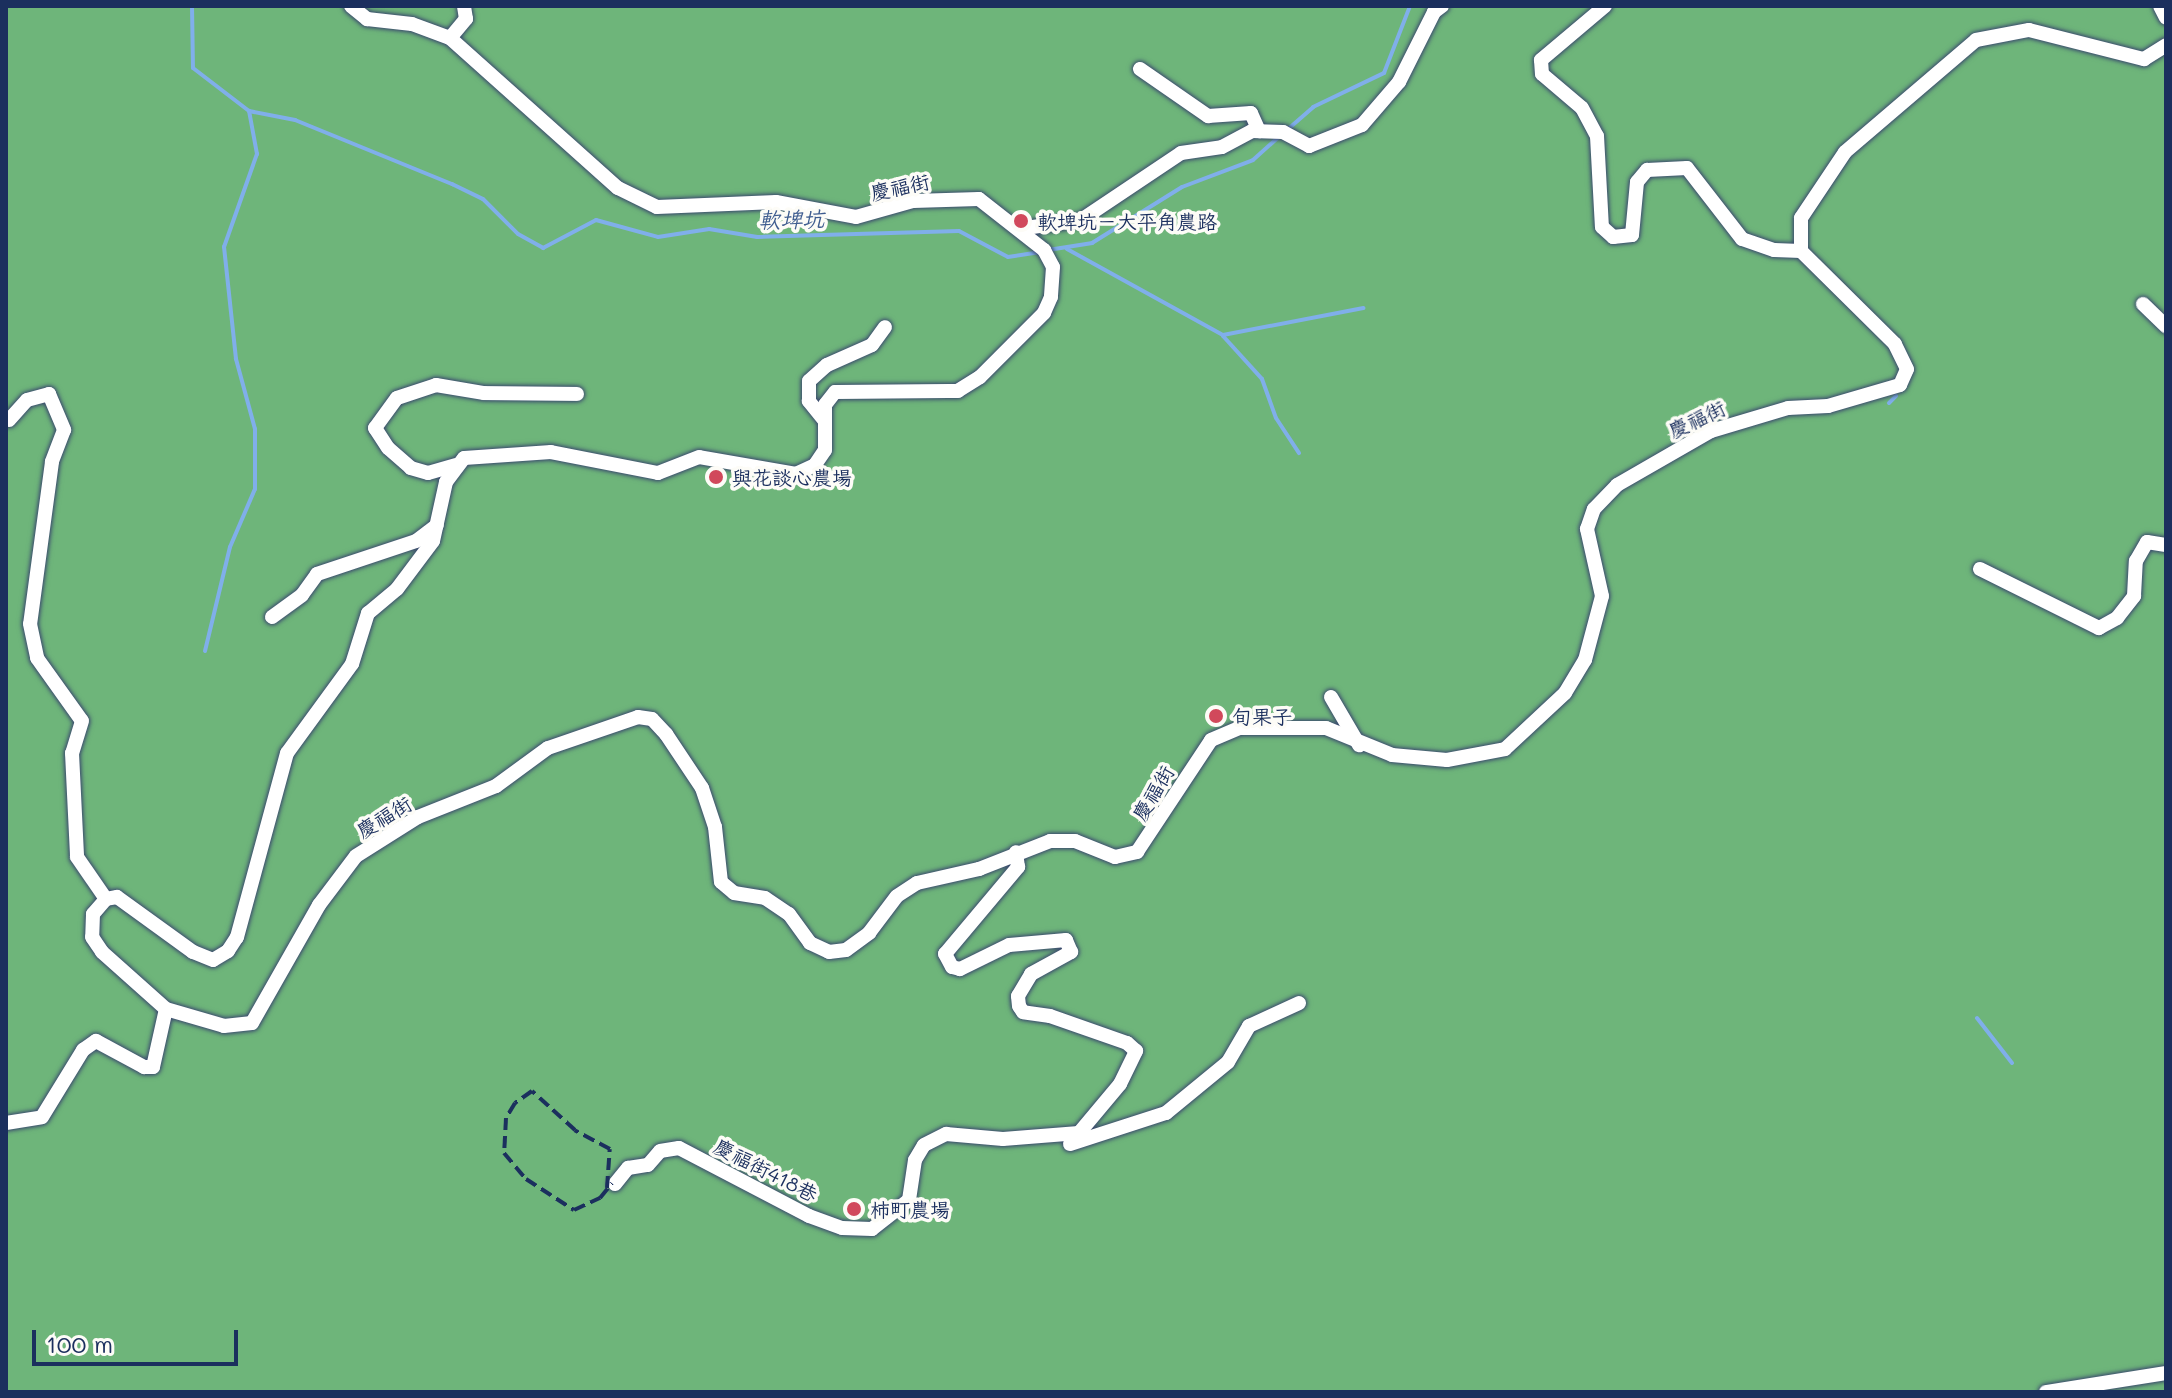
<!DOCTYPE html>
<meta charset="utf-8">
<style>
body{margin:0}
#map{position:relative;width:2172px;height:1398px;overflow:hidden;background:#f0e5c9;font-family:Mali,"LXGW WenKai TC",sans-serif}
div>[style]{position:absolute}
.forest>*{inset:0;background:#6eb57a;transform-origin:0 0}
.stream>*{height:4px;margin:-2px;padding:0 2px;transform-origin:2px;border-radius:2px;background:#80afea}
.roads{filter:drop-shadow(0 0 2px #3b4a6e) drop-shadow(0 0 2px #3b4a6e)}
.minor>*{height:14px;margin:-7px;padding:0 7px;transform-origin:7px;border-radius:7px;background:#fff}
.rail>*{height:4px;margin-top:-2px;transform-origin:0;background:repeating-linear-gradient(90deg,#1b2f5e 0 12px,transparent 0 18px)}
.dots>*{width:22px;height:22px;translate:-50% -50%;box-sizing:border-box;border:4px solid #fdfcf7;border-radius:50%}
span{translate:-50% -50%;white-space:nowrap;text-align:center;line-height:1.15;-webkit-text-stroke:7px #fdfcf7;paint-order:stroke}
.street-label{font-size:20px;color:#1b2f5e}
.poi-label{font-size:20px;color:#1b2f5e}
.left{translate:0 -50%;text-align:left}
.water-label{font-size:22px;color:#3e5c8f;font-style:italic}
.frame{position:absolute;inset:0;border:8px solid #1b2f5e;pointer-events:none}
.scale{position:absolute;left:32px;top:1330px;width:206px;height:36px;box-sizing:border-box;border:4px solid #1b2f5e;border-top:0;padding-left:10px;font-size:24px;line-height:28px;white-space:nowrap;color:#1b2f5e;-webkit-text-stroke:6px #fdfcf7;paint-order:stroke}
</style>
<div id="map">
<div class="forest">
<div style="left:6px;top:6px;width:2160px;height:1386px"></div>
</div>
<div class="stream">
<div style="left:192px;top:6px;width:62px;rotate:89.1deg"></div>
<div style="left:193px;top:68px;width:71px;rotate:37.5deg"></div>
<div style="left:249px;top:111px;width:47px;rotate:11.1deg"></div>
<div style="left:295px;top:120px;width:170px;rotate:22.2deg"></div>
<div style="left:452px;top:184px;width:34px;rotate:26deg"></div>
<div style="left:483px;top:199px;width:49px;rotate:45deg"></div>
<div style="left:518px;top:234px;width:29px;rotate:29deg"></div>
<div style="left:543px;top:248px;width:60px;rotate:-27.8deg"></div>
<div style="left:596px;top:220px;width:64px;rotate:15.3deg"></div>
<div style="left:658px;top:237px;width:52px;rotate:-8.9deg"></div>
<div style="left:709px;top:229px;width:49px;rotate:9.5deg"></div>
<div style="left:757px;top:237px;width:202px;rotate:-1.7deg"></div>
<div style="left:959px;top:231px;width:55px;rotate:28deg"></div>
<div style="left:1008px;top:257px;width:31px;rotate:-9deg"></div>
<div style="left:1287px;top:130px;width:35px;rotate:-41deg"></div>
<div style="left:1313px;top:107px;width:79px;rotate:-25.6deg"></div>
<div style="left:1384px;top:73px;width:72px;rotate:-68.8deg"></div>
<div style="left:1067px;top:249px;width:178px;rotate:28.9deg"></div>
<div style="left:1223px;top:335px;width:143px;rotate:-10.9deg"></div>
<div style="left:1048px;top:250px;width:45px;rotate:-9deg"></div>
<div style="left:1092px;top:243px;width:106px;rotate:-31.9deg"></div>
<div style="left:1182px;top:187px;width:76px;rotate:-20.8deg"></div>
<div style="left:1253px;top:160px;width:36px;rotate:-42deg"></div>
<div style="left:1223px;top:336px;width:58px;rotate:47.8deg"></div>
<div style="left:1262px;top:379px;width:41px;rotate:70.3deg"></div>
<div style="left:1276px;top:418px;width:42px;rotate:56.7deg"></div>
<div style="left:1889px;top:403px;width:10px;rotate:-45deg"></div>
<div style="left:205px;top:651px;width:107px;rotate:-76.5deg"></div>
<div style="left:230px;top:547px;width:63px;rotate:-66.7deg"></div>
<div style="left:255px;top:489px;width:60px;rotate:-90deg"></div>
<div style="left:255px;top:429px;width:73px;rotate:-105.2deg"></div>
<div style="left:236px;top:359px;width:113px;rotate:-96.1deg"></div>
<div style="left:224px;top:247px;width:99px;rotate:-70.5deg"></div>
<div style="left:257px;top:154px;width:44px;rotate:-100.5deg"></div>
<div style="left:1977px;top:1018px;width:57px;rotate:52.1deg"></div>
</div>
<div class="roads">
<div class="minor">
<div style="left:351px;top:6px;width:21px;rotate:39deg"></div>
<div style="left:367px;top:19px;width:45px;rotate:6.3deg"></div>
<div style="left:412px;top:24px;width:40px;rotate:20.2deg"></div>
<div style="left:450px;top:38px;width:225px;rotate:41.8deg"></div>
<div style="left:618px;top:188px;width:43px;rotate:26deg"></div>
<div style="left:657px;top:207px;width:119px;rotate:-2.4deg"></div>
<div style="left:776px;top:202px;width:81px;rotate:10.6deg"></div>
<div style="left:856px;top:217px;width:59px;rotate:-15.7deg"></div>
<div style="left:913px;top:201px;width:66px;rotate:-1.7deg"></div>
<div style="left:979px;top:199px;width:83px;rotate:38.1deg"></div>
<div style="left:1044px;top:250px;width:19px;rotate:62deg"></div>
<div style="left:1053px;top:267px;width:30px;rotate:94deg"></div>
<div style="left:1051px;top:297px;width:17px;rotate:114deg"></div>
<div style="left:1044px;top:313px;width:91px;rotate:135deg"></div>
<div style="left:980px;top:377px;width:26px;rotate:148deg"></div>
<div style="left:958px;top:391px;width:123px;rotate:179.5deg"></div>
<div style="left:835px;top:392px;width:16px;rotate:128deg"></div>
<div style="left:825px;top:405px;width:45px;rotate:90deg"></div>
<div style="left:825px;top:450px;width:18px;rotate:124deg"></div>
<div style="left:815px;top:465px;width:21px;rotate:155deg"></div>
<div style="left:796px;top:474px;width:98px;rotate:-170.1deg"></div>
<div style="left:699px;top:457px;width:44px;rotate:158.7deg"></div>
<div style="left:658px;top:473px;width:109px;rotate:-168.9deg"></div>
<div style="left:551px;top:452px;width:87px;rotate:176.1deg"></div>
<div style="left:464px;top:458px;width:30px;rotate:127deg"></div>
<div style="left:446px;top:482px;width:60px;rotate:102.4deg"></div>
<div style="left:433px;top:541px;width:60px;rotate:126.9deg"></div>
<div style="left:397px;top:589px;width:38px;rotate:140deg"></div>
<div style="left:368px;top:613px;width:53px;rotate:107.4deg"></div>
<div style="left:352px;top:664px;width:110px;rotate:126.1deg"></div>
<div style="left:287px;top:753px;width:191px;rotate:105.2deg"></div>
<div style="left:237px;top:937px;width:17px;rotate:123deg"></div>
<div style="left:228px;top:951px;width:17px;rotate:149deg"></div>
<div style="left:213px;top:960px;width:22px;rotate:-158deg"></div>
<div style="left:193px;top:952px;width:94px;rotate:-144.1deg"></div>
<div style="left:117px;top:897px;width:11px;rotate:170deg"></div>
<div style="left:106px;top:899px;width:20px;rotate:131deg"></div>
<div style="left:93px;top:914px;width:23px;rotate:92deg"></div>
<div style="left:92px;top:937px;width:18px;rotate:56deg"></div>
<div style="left:102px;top:952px;width:86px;rotate:41.7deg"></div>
<div style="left:166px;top:1009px;width:60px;rotate:16.3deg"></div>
<div style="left:224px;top:1026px;width:28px;rotate:-6deg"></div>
<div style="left:252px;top:1023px;width:136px;rotate:-60.4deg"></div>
<div style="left:319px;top:905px;width:61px;rotate:-52.9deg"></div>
<div style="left:356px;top:856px;width:73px;rotate:-32.2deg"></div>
<div style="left:418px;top:817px;width:84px;rotate:-21.7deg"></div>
<div style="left:496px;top:786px;width:64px;rotate:-36.2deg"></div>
<div style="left:548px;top:748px;width:95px;rotate:-19deg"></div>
<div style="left:638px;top:717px;width:14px;rotate:8deg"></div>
<div style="left:652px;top:719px;width:21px;rotate:47deg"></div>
<div style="left:666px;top:734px;width:65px;rotate:56.3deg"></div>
<div style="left:702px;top:788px;width:41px;rotate:71.6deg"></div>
<div style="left:715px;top:827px;width:55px;rotate:83.8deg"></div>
<div style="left:721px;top:882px;width:17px;rotate:40deg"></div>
<div style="left:734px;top:893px;width:31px;rotate:9deg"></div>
<div style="left:765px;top:898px;width:29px;rotate:34deg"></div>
<div style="left:789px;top:914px;width:36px;rotate:54deg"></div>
<div style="left:810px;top:943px;width:21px;rotate:25deg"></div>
<div style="left:829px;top:952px;width:17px;rotate:-7deg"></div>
<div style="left:846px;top:950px;width:29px;rotate:-36deg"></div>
<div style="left:869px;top:933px;width:46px;rotate:-52.9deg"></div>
<div style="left:897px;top:896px;width:24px;rotate:-33deg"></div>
<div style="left:917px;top:883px;width:64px;rotate:-12.7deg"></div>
<div style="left:979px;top:869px;width:76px;rotate:-21.5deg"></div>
<div style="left:1050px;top:841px;width:25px"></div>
<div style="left:1075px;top:841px;width:43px;rotate:21.8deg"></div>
<div style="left:1115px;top:857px;width:23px;rotate:-13deg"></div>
<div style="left:1137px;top:852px;width:134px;rotate:-56.5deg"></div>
<div style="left:1211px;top:740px;width:30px;rotate:-23deg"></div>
<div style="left:1239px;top:728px;width:87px"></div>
<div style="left:1326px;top:728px;width:71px;rotate:22.2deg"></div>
<div style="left:1392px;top:755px;width:55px;rotate:5.2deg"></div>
<div style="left:1447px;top:760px;width:59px;rotate:-10.7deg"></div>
<div style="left:1505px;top:749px;width:82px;rotate:-43deg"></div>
<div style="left:1565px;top:693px;width:39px;rotate:-59deg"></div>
<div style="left:1585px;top:660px;width:66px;rotate:-75.1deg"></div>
<div style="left:1602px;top:596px;width:69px;rotate:-102.6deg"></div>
<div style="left:1587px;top:529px;width:21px;rotate:-71deg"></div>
<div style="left:1594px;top:509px;width:33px;rotate:-46deg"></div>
<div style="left:1617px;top:485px;width:108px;rotate:-29.9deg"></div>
<div style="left:1711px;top:431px;width:80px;rotate:-16.6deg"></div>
<div style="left:1788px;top:408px;width:40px;rotate:-2.9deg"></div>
<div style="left:1828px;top:406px;width:75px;rotate:-16.3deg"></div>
<div style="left:1900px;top:385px;width:17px;rotate:-66deg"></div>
<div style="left:1907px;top:369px;width:28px;rotate:-116deg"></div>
<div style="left:1895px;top:344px;width:132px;rotate:-135.3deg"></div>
<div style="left:1801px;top:251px;width:33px;rotate:-90deg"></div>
<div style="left:1801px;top:218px;width:79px;rotate:-56.3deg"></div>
<div style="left:1845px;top:152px;width:172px;rotate:-40.5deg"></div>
<div style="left:1976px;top:40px;width:54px;rotate:-10.7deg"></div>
<div style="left:2029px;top:30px;width:119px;rotate:14.2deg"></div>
<div style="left:2144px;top:59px;width:26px;rotate:-32deg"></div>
<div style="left:1605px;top:6px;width:84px;rotate:139.8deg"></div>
<div style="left:1541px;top:60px;width:14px;rotate:86deg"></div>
<div style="left:1542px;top:74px;width:52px;rotate:40.4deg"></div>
<div style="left:1582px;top:108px;width:32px;rotate:62deg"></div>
<div style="left:1597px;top:136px;width:91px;rotate:86.9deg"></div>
<div style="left:1602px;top:227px;width:15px;rotate:42deg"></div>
<div style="left:1613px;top:237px;width:19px;rotate:-6deg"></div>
<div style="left:1632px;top:235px;width:53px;rotate:-84.6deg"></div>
<div style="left:1637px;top:182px;width:16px;rotate:-50deg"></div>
<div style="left:1647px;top:170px;width:40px;rotate:-2.9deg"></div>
<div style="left:1687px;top:168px;width:90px;rotate:52.2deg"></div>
<div style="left:1742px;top:239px;width:34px;rotate:19deg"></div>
<div style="left:1774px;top:250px;width:27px;rotate:2deg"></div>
<div style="left:2160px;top:6px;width:13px;rotate:63deg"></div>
<div style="left:450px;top:38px;width:25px;rotate:-50deg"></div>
<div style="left:466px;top:19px;width:13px;rotate:-99deg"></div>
<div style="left:1140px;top:69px;width:83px;rotate:34.7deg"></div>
<div style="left:1208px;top:116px;width:43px;rotate:-4deg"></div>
<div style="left:1251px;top:113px;width:20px;rotate:66deg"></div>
<div style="left:1019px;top:229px;width:63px;rotate:-8.3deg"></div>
<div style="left:1081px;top:220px;width:120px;rotate:-33.8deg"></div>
<div style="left:1181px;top:153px;width:41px;rotate:-8.3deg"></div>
<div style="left:1222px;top:147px;width:34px;rotate:-28deg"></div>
<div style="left:1252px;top:131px;width:31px;rotate:2deg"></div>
<div style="left:1283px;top:132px;width:30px;rotate:28deg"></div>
<div style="left:1309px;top:146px;width:57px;rotate:-21.6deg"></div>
<div style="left:1362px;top:125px;width:57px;rotate:-49.3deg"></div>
<div style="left:1399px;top:82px;width:78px;rotate:-63.4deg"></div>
<div style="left:1434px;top:12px;width:10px;rotate:-37deg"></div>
<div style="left:2143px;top:304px;width:32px;rotate:44deg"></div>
<div style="left:9px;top:420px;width:27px;rotate:-48deg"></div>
<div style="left:27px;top:400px;width:23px;rotate:-15deg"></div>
<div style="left:49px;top:394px;width:39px;rotate:67deg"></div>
<div style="left:64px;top:430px;width:34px;rotate:111deg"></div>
<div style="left:52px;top:462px;width:163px;rotate:97.7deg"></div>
<div style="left:30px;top:624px;width:35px;rotate:78deg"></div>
<div style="left:37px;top:658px;width:77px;rotate:54.5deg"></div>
<div style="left:82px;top:721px;width:34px;rotate:107deg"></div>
<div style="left:72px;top:753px;width:104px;rotate:87.2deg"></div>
<div style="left:77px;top:857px;width:51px;rotate:55.4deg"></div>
<div style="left:825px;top:421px;width:26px;rotate:-129deg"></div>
<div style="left:809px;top:401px;width:20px;rotate:-90deg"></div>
<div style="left:809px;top:381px;width:24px;rotate:-42deg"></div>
<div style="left:827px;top:365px;width:49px;rotate:-24deg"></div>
<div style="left:872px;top:345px;width:22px;rotate:-54deg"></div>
<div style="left:456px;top:465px;width:29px;rotate:164deg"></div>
<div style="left:428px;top:473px;width:18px;rotate:-164deg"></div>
<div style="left:411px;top:468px;width:30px;rotate:-139deg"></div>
<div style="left:388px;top:448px;width:24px;rotate:-123deg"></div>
<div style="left:375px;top:428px;width:37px;rotate:-54deg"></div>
<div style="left:397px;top:398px;width:41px;rotate:-18.4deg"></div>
<div style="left:436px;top:385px;width:49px;rotate:9.5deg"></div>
<div style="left:484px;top:393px;width:93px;rotate:0.6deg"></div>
<div style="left:1980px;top:569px;width:133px;rotate:26.4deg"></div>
<div style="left:2099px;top:628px;width:21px;rotate:-29deg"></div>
<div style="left:2117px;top:618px;width:28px;rotate:-52deg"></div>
<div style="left:2134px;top:596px;width:35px;rotate:-87deg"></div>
<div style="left:2136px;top:561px;width:22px;rotate:-60deg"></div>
<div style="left:2147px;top:542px;width:19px;rotate:9deg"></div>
<div style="left:272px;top:617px;width:37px;rotate:-36deg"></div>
<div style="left:302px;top:595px;width:26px;rotate:-54deg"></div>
<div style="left:317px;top:574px;width:104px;rotate:-18.4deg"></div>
<div style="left:416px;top:541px;width:26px;rotate:-37deg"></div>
<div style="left:1331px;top:697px;width:56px;rotate:59.7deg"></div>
<div style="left:6px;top:1123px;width:36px;rotate:-9deg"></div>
<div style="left:42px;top:1117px;width:79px;rotate:-58.5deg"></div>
<div style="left:83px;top:1050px;width:16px;rotate:-35deg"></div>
<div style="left:96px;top:1041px;width:55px;rotate:28.4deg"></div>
<div style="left:144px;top:1067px;width:9px"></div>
<div style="left:153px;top:1067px;width:59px;rotate:-77.4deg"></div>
<div style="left:1070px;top:1144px;width:101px;rotate:-17.9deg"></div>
<div style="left:1166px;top:1113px;width:80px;rotate:-39.4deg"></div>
<div style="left:1228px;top:1062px;width:42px;rotate:-59.7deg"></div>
<div style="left:1249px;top:1026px;width:55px;rotate:-24.7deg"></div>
<div style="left:615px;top:1184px;width:21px;rotate:-51deg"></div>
<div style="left:628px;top:1168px;width:20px;rotate:-9deg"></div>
<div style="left:648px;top:1165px;width:18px;rotate:-49deg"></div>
<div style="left:660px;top:1151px;width:19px;rotate:-9deg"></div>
<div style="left:679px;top:1148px;width:147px;rotate:27.6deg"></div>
<div style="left:809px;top:1216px;width:35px;rotate:20deg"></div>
<div style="left:842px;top:1228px;width:30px;rotate:2deg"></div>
<div style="left:872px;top:1229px;width:47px;rotate:-38.1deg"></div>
<div style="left:909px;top:1200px;width:40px;rotate:-81.5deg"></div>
<div style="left:915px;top:1160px;width:17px;rotate:-59deg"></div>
<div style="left:924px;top:1145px;width:25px;rotate:-27deg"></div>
<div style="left:946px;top:1134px;width:57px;rotate:5deg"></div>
<div style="left:1003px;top:1139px;width:76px;rotate:-4.5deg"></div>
<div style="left:1079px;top:1133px;width:64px;rotate:-50.1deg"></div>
<div style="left:1120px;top:1084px;width:37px;rotate:-64deg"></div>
<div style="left:1136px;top:1051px;width:12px;rotate:-138deg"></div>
<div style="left:1127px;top:1043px;width:82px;rotate:-160.7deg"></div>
<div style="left:1050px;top:1016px;width:27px;rotate:-172deg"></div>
<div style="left:1023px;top:1012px;width:7px;rotate:-124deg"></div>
<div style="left:1019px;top:1006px;width:10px;rotate:-96deg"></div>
<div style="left:1018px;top:996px;width:26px;rotate:-59deg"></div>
<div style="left:1031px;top:974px;width:46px;rotate:-28.8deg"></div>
<div style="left:1071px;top:952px;width:13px;rotate:-113deg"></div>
<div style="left:1066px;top:940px;width:57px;rotate:175deg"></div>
<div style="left:1009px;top:945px;width:55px;rotate:153.9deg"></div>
<div style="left:960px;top:969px;width:8px;rotate:-166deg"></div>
<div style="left:952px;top:967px;width:15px;rotate:-118deg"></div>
<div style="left:945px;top:954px;width:114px;rotate:-50deg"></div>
<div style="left:1018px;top:867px;width:15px;rotate:-98deg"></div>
<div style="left:2046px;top:1392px;width:121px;rotate:-9deg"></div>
</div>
</div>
<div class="rail">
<div style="left:607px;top:1188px;width:39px;rotate:-86deg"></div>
<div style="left:610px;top:1149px;width:40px;rotate:-152deg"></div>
<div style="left:575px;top:1130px;width:58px;rotate:-137.8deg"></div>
<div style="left:532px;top:1091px;width:21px;rotate:145deg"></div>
<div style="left:515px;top:1103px;width:17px;rotate:121deg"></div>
<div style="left:506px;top:1118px;width:35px;rotate:93deg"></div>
<div style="left:504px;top:1153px;width:34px;rotate:50deg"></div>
<div style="left:526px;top:1179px;width:57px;rotate:32.9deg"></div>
<div style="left:574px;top:1210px;width:29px;rotate:-25deg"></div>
<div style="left:600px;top:1198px;width:19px;rotate:-51deg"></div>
</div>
<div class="dots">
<div style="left:1021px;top:221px;background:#d1495b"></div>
<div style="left:716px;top:477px;background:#d1495b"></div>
<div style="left:1216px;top:716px;background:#d1495b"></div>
<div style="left:854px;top:1209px;background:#d1495b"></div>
</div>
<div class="street-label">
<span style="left:900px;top:187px;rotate:-12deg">慶福街</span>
<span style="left:1697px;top:419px;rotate:-25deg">慶福街</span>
<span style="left:1153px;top:793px;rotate:-59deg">慶福街</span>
<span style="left:384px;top:817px;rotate:-31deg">慶福街</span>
<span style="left:766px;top:1170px;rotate:27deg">慶福街418巷</span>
</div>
<div class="poi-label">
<span class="left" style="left:1037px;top:221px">軟埤坑－大平角農路</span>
<span class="left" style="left:732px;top:477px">與花談心農場</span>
<span class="left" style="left:1232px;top:716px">旬果子</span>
<span class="left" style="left:870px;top:1209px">柿町農場</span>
</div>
<div class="water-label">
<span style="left:791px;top:219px;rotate:-1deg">軟埤坑</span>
</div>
<div class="frame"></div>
<div class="scale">100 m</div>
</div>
